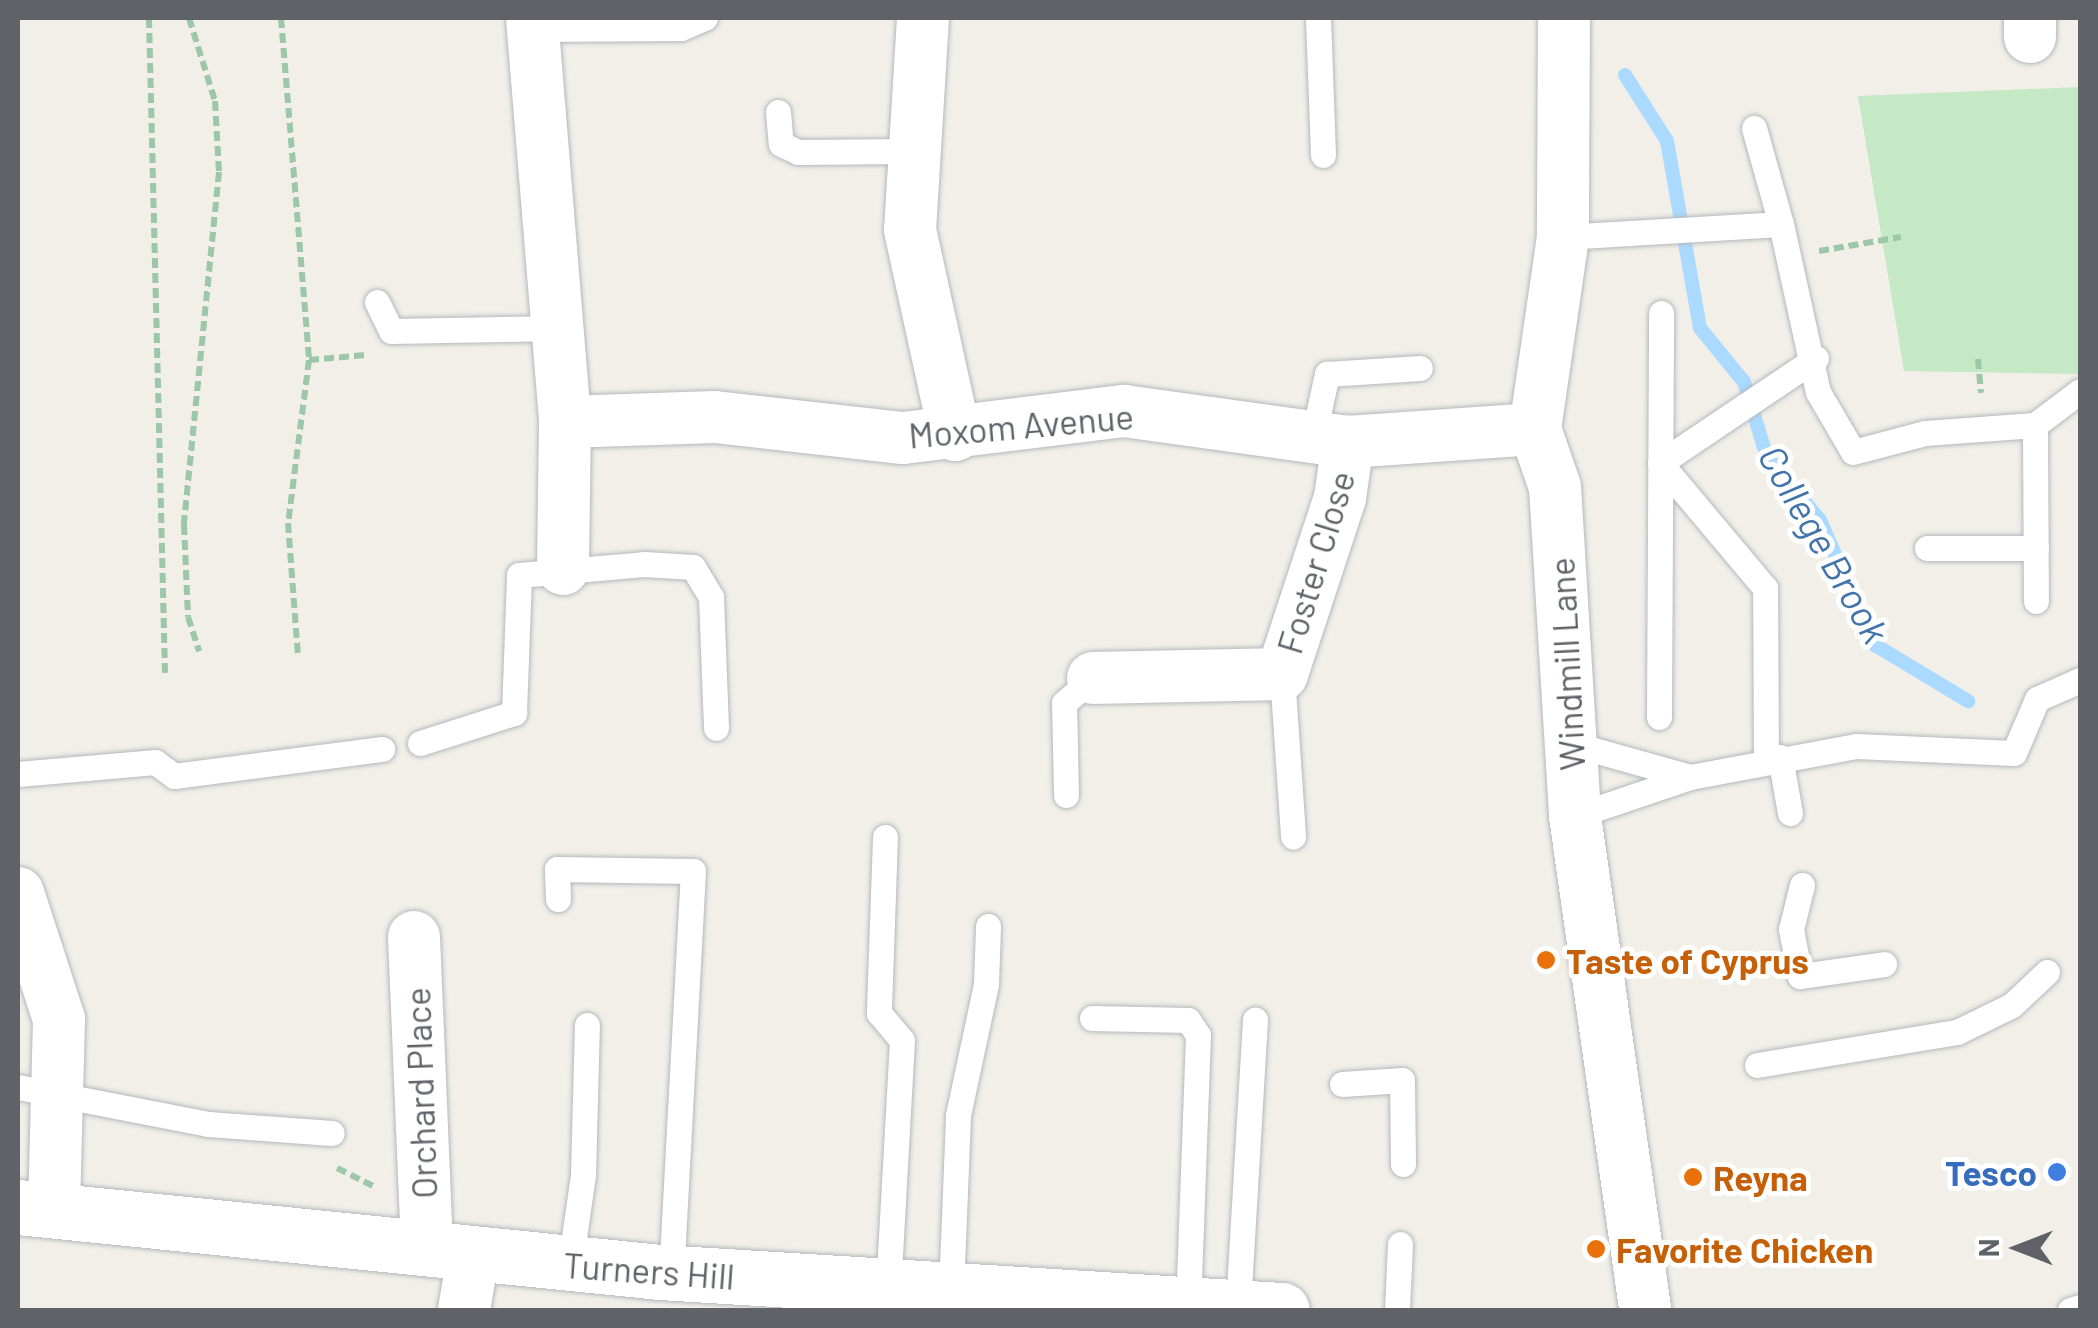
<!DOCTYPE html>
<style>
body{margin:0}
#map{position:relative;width:2098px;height:1328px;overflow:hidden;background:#f1efe8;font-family:Barlow,sans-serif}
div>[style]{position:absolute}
.green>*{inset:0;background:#c5e8c5}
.stream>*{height:14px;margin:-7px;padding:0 7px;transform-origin:7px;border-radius:7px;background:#aadaff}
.path>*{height:6px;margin-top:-3px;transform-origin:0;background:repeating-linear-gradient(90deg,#9cc7a9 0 10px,transparent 0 15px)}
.roads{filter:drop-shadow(0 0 2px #b5b8bc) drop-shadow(0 0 2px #b5b8bc)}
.service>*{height:25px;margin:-12.5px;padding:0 12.5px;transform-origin:12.5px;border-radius:12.5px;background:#fff}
.minor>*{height:52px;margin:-26px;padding:0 26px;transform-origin:26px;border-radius:26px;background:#fff}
.secondary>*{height:55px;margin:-27.5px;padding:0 27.5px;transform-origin:27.5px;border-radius:27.5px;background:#fff}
.dots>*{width:28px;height:28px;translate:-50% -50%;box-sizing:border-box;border:5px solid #fff;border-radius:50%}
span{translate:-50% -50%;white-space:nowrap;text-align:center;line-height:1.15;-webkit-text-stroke:10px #fff;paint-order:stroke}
.street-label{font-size:35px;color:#5f6368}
.food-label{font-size:35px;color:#c56008;font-weight:700}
.left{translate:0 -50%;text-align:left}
.shop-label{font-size:35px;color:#366cbe;font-weight:700}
.right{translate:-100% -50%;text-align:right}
.water-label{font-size:38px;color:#4174aa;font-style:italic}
.frame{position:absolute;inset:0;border:20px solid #5f6368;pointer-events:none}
.north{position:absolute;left:1968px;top:1198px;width:100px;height:100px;-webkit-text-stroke:8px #fff;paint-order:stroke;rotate:270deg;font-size:28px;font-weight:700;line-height:40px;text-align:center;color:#5f6368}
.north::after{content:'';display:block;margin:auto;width:35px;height:45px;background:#5f6368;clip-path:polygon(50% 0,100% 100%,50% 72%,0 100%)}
</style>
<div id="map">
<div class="green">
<div style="clip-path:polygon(2080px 87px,2080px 374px,1904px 371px,1858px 96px)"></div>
</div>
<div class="stream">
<div style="left:1625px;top:75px;width:78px;rotate:57.5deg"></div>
<div style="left:1667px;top:141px;width:190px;rotate:80deg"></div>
<div style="left:1700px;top:328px;width:70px;rotate:50.8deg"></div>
<div style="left:1744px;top:382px;width:78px;rotate:73deg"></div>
<div style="left:1767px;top:457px;width:82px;rotate:49.9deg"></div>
<div style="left:1820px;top:520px;width:137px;rotate:66.3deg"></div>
<div style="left:1875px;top:645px;width:109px;rotate:31.1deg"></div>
</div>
<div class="path">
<div style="left:149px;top:18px;width:655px;rotate:88.6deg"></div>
<div style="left:189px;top:18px;width:87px;rotate:72.6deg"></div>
<div style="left:215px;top:101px;width:71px;rotate:86.8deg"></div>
<div style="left:219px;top:172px;width:355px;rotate:95.7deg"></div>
<div style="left:184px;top:525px;width:92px;rotate:87.5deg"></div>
<div style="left:188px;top:617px;width:36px;rotate:72deg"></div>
<div style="left:281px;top:18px;width:343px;rotate:85.3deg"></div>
<div style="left:309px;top:360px;width:164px;rotate:97.3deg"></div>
<div style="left:288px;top:523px;width:132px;rotate:85.7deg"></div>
<div style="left:1819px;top:251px;width:83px;rotate:-9.7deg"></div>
<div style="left:1978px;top:359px;width:34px;rotate:85deg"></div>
<div style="left:309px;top:360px;width:57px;rotate:-5deg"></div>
<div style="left:337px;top:1168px;width:42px;rotate:26.6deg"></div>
</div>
<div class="roads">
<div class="service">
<div style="left:1318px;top:18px;width:137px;rotate:87.9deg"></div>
<div style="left:533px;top:29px;width:148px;rotate:-0.4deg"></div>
<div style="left:681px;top:28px;width:26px;rotate:-23deg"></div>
<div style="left:778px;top:112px;width:32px;rotate:85deg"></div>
<div style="left:781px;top:144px;width:19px;rotate:25deg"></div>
<div style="left:798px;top:152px;width:114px;rotate:-0.5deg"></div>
<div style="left:1754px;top:128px;width:100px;rotate:74.3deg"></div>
<div style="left:1563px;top:237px;width:218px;rotate:-3.4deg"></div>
<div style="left:1781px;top:224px;width:172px;rotate:77.6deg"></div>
<div style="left:1818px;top:392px;width:69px;rotate:59.7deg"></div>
<div style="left:1853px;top:452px;width:74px;rotate:-14.8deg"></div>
<div style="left:1925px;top:433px;width:110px;rotate:-4.2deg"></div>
<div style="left:2035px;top:425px;width:56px;rotate:-37.1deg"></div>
<div style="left:377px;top:302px;width:32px;rotate:64deg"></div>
<div style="left:391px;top:331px;width:168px;rotate:-1deg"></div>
<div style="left:2035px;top:425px;width:176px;rotate:89.7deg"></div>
<div style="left:1313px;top:438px;width:66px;rotate:-77.7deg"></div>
<div style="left:1327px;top:374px;width:93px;rotate:-3.7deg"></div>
<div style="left:1927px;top:548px;width:109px"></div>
<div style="left:1282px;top:674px;width:163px;rotate:86.1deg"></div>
<div style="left:1659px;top:717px;width:404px;rotate:-89.7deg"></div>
<div style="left:420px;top:743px;width:99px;rotate:-17.7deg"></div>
<div style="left:514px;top:713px;width:138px;rotate:-87.9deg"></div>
<div style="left:519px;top:575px;width:125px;rotate:-5deg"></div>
<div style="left:644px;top:564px;width:49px;rotate:3.5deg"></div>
<div style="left:693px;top:567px;width:35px;rotate:59deg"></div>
<div style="left:711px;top:597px;width:131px;rotate:87.8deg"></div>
<div style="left:1569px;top:743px;width:126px;rotate:15.7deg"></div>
<div style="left:1780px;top:757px;width:57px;rotate:79.9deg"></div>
<div style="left:1766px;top:760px;width:172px;rotate:-90.3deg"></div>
<div style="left:1765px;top:588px;width:163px;rotate:-130deg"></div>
<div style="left:1660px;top:463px;width:188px;rotate:-33.9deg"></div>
<div style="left:18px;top:774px;width:138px;rotate:-5deg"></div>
<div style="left:155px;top:762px;width:24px;rotate:36deg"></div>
<div style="left:174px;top:776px;width:210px;rotate:-7.4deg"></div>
<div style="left:1066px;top:795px;width:92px;rotate:-91.2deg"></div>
<div style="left:1064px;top:703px;width:38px;rotate:-41deg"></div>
<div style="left:1575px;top:816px;width:121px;rotate:-18.7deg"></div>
<div style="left:1690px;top:777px;width:169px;rotate:-10.6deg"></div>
<div style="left:1856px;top:746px;width:158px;rotate:2.5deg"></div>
<div style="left:2014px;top:753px;width:59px;rotate:-66.9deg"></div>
<div style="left:2037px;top:699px;width:47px;rotate:-23.8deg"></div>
<div style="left:885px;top:837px;width:176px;rotate:92deg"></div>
<div style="left:879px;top:1013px;width:35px;rotate:50deg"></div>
<div style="left:902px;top:1040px;width:248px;rotate:93.2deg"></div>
<div style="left:1802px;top:885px;width:45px;rotate:104deg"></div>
<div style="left:1791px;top:929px;width:48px;rotate:79.2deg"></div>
<div style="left:1800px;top:976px;width:85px;rotate:-8.1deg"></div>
<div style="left:558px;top:899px;width:30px;rotate:-92deg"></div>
<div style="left:557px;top:869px;width:136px;rotate:0.8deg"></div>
<div style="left:693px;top:871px;width:403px;rotate:93.1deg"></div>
<div style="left:1092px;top:1018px;width:96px;rotate:1.2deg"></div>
<div style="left:1188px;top:1020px;width:18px;rotate:56deg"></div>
<div style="left:1198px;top:1035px;width:268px;rotate:92.1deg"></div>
<div style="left:1757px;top:1065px;width:203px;rotate:-9.4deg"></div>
<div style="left:1957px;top:1032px;width:61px;rotate:-26.1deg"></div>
<div style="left:2012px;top:1005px;width:48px;rotate:-43.3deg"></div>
<div style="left:1342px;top:1084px;width:60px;rotate:-3.8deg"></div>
<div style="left:1402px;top:1080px;width:84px;rotate:89.3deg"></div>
<div style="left:18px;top:1087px;width:194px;rotate:11deg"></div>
<div style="left:208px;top:1124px;width:124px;rotate:4.2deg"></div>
<div style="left:570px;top:1265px;width:91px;rotate:-81.8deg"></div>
<div style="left:583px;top:1175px;width:150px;rotate:-88.5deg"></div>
<div style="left:951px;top:1291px;width:176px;rotate:-87.7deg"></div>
<div style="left:958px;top:1115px;width:134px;rotate:-77.9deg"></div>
<div style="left:986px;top:984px;width:58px;rotate:-88deg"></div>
<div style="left:1238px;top:1306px;width:287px;rotate:-86.6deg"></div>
<div style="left:1397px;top:1310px;width:66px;rotate:-87.4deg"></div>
<div style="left:2070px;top:1310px;width:10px;rotate:-17deg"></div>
</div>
<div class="minor">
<div style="left:532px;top:18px;width:405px;rotate:85.3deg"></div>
<div style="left:565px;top:422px;width:147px;rotate:90.8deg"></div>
<div style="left:923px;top:18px;width:212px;rotate:93.5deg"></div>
<div style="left:910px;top:230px;width:210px;rotate:77.6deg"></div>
<div style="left:1564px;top:18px;width:219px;rotate:90.3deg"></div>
<div style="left:1563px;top:237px;width:194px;rotate:98.3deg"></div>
<div style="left:1535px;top:429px;width:61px;rotate:71deg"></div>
<div style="left:1555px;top:487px;width:330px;rotate:86.5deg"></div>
<div style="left:1575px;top:816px;width:499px;rotate:81.9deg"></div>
<div style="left:2030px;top:18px;width:19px;rotate:90deg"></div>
<div style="left:565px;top:422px;width:150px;rotate:-1.9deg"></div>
<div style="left:715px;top:417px;width:189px;rotate:6.4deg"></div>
<div style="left:903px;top:438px;width:223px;rotate:-7deg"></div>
<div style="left:1124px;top:411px;width:226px;rotate:7.9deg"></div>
<div style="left:1348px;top:442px;width:187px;rotate:-4deg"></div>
<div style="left:1093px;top:678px;width:189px;rotate:-1.2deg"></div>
<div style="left:1282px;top:674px;width:185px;rotate:-71.8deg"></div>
<div style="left:1340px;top:498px;width:57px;rotate:-81.9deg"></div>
<div style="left:18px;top:893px;width:133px;rotate:72deg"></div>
<div style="left:59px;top:1019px;width:192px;rotate:91.5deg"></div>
<div style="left:414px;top:937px;width:312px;rotate:87.6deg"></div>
<div style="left:464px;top:1310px;width:54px;rotate:-80.4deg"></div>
</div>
<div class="secondary">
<div style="left:18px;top:1207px;width:645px;rotate:5.78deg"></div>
<div style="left:660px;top:1272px;width:623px;rotate:3.5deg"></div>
</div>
</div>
<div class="dots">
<div style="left:1546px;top:960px;background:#e8710a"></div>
<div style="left:2057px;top:1172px;background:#3f7fe0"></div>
<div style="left:1693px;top:1177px;background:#e8710a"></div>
<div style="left:1596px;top:1249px;background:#e8710a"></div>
</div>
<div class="street-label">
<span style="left:1021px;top:425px;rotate:-5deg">Moxom Avenue</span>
<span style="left:1315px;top:562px;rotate:-73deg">Foster Close</span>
<span style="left:1566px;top:664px;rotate:-93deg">Windmill Lane</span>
<span style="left:420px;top:1093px;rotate:-92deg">Orchard Place</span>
<span style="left:649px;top:1270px;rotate:4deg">Turners Hill</span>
</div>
<div class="food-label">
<span class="left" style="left:1566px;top:960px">Taste of Cyprus</span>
<span class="left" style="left:1713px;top:1177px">Reyna</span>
<span class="left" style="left:1616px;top:1249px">Favorite Chicken</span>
</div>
<div class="shop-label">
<span class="right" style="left:2037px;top:1172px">Tesco</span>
</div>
<div class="water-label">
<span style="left:1824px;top:544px;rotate:60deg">College Brook</span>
</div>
<div class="frame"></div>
<div class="north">N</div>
</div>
